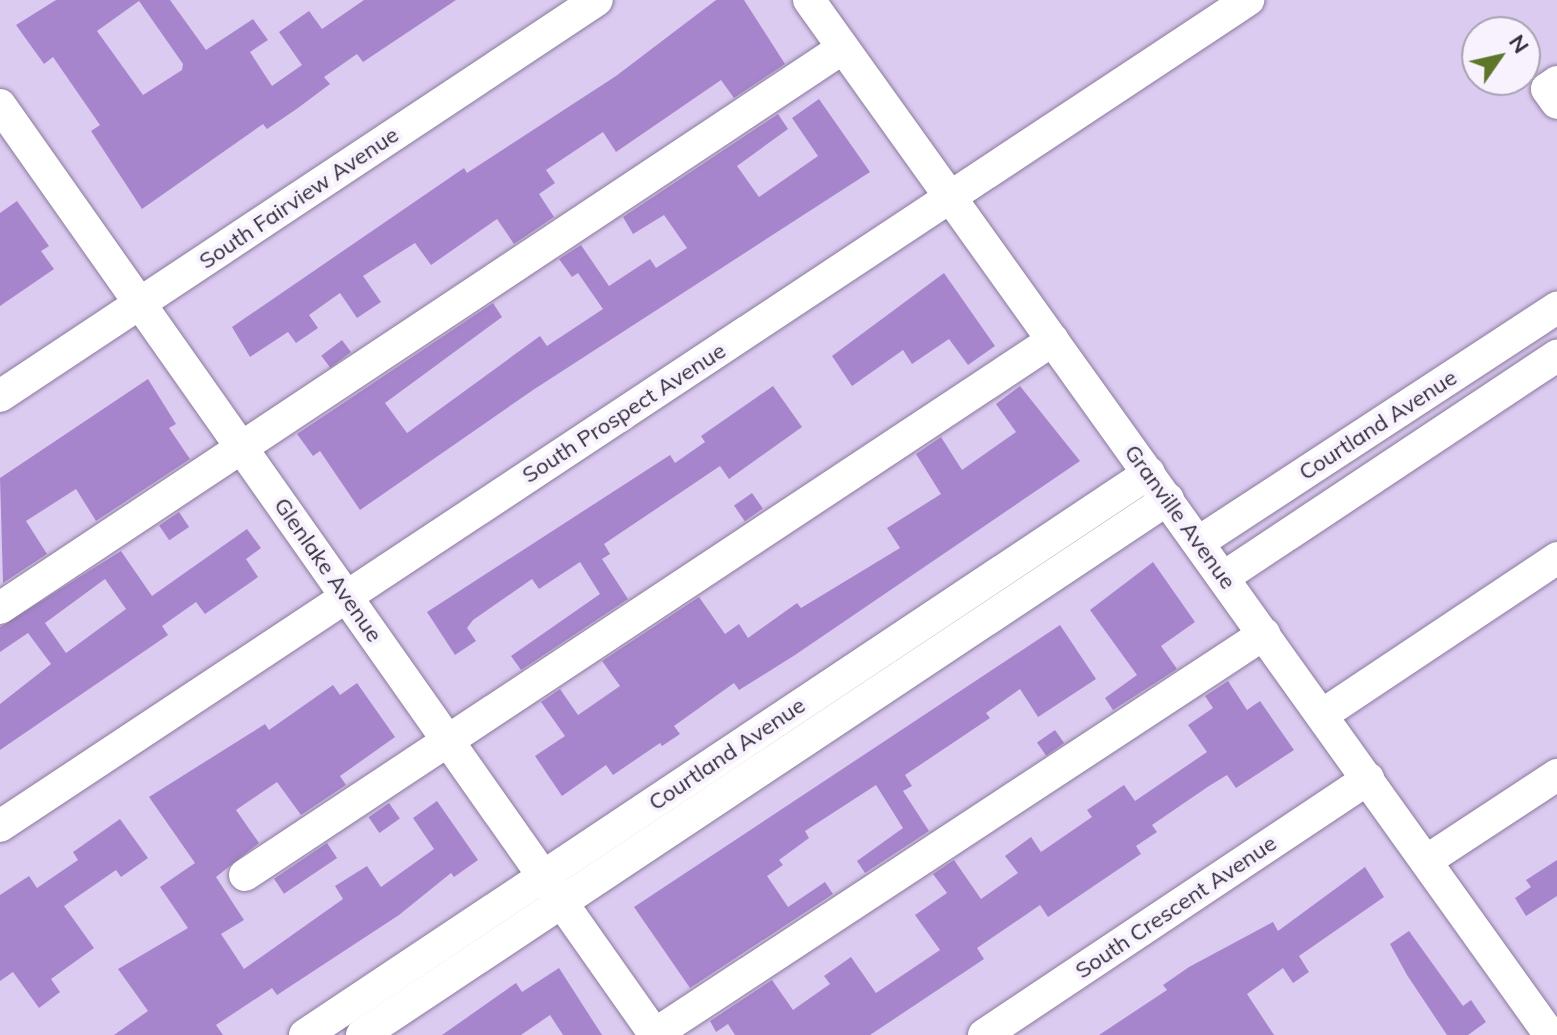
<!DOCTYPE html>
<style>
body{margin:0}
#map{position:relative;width:1557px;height:1035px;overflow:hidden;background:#dccbf1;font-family:Mulish,sans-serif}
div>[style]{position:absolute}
.building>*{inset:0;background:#a785cd;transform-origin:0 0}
.roads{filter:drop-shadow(0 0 2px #8a7b9d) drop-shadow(0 0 2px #8a7b9d)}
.minor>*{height:32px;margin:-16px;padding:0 16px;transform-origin:16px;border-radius:16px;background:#fff}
span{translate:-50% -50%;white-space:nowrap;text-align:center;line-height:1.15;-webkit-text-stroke:8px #f7f2fe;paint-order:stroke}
.street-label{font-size:22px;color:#322c3a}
.north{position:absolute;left:1461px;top:16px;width:80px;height:80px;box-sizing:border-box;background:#f7f2fe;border:2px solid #a8a3b0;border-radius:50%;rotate:56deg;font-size:22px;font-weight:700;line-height:32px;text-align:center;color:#322c3a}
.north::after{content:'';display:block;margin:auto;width:28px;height:36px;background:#5d7629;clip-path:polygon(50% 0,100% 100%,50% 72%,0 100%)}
</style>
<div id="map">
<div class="building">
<div style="clip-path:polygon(evenodd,56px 0,170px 0,206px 50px,253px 19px,268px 40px,250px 52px,272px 86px,302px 65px,279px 32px,309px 11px,322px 29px,364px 0,456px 0,363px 62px,357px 54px,324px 77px,330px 84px,298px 108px,267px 129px,263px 124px,142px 209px,91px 131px,100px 125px,53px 57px,44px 64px,16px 25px,56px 0,139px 1px,183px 64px,182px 70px,143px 95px,97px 31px,139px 1px)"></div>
<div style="clip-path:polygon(716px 0,744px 0,785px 64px,734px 98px,721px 80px,616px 152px,603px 132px,546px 170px,555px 183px,539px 194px,554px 217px,514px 244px,497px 219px,431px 265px,415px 243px,363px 276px,381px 302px,357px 318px,340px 293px,309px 315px,318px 328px,296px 343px,288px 332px,250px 357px,232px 327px,464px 168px,467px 173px,616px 76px)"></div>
<div style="clip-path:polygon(819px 99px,870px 172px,533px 390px,360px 510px,320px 451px,313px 456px,297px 434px,493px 303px,502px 317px,385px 403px,407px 433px,540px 336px,547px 346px,603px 309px,578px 273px,572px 277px,559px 259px,581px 245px,609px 286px,650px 259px,656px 268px,687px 248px,664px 215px,633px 234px,623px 217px,778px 114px,788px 129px,737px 166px,759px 197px,818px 156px,792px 118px)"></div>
<div style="clip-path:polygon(17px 201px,49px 246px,41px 251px,54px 269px,0 306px,0 213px)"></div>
<div style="clip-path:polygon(944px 273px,995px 346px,968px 365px,949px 339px,912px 364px,903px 350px,852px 386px,832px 356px)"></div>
<div style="left:342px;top:340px;width:15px;height:26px;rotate:53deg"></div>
<div style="clip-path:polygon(148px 379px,176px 424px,169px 428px,190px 459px,96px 521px,76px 489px,26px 521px,47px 554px,3px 583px,0 478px)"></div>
<div style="clip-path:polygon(773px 386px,802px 427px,729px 479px,720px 466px,604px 544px,610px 554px,602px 559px,628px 599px,521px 670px,511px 656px,600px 594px,580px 562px,539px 589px,532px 579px,473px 620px,467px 628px,476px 641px,455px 655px,427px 612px,670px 455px,675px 463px,705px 442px,701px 436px)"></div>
<div style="clip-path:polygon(1020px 386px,1080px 461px,795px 655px,739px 690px,734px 683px,674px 726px,680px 734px,662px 746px,660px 743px,613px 775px,606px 765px,562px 796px,535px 756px,565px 736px,541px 702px,560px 689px,578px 715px,620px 686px,602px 661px,699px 597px,725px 634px,739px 624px,748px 638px,797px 603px,801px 608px,900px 548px,887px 528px,941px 494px,916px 454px,941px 437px,962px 470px,1016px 432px,996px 404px)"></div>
<div style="left:752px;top:493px;width:19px;height:22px;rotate:55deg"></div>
<div style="left:179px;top:512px;width:18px;height:24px;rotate:56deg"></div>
<div style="clip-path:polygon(evenodd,247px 529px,261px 548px,246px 559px,258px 577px,205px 614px,196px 602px,162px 626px,168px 635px,0 750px,0 704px,51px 664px,28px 633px,0 652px,0 627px,121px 551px,152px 596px,247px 529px,105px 579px,126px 609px,66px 653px,45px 623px,105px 579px)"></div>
<div style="clip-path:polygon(1153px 562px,1195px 622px,1161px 646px,1177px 669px,1113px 710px,1105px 698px,1137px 675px,1090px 610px)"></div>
<div style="clip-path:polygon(1060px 625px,1096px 679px,1038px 717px,1020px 689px,986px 713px,990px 718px,905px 775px,912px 786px,903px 791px,929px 831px,865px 873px,857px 861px,903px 828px,876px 785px,805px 831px,809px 838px,779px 860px,783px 865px,767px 876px,788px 907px,825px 882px,833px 894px,690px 988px,634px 907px)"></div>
<div style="clip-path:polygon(1228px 681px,1247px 710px,1260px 701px,1294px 750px,1236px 788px,1227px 775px,1209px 786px,1152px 825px,1157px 832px,1136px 846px,1141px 854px,1048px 917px,1040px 905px,977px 948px,984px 959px,870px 1035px,735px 1035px,728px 1024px,716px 1032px,710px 1021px,772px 980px,793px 1010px,830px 984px,824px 976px,851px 957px,876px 993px,940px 950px,915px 915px,947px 893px,933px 874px,954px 860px,981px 899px,1018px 873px,1005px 856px,1031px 837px,1041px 852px,1092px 817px,1087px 810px,1124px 785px,1135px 801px,1207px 752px,1188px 725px,1213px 708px,1205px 696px)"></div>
<div style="clip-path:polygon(357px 683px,395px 737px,340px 776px,346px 785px,301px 815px,277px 782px,236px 810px,259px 843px,216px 877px,244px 920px,221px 934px,244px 969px,343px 899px,335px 886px,367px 866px,381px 887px,434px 849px,413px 818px,437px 801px,478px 860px,454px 877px,451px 873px,399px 915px,277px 995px,272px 988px,216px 1025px,223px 1035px,114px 1035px,148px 1011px,118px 969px,188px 928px,160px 887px,195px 863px,149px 797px,265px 724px,269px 730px,333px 685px,340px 695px)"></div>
<div style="left:1055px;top:730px;width:16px;height:22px;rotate:55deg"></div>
<div style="left:389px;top:803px;width:19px;height:25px;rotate:55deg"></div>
<div style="clip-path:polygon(120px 819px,148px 858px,121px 877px,116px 870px,64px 906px,94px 948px,51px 979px,60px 992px,39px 1008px,13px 972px,0 981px,0 895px,29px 876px,37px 888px,78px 860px,73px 852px)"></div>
<div style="left:327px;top:843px;width:18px;height:64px;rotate:56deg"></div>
<div style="clip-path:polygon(1557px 860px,1557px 896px,1526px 916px,1515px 898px,1531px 887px,1526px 880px)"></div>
<div style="clip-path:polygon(1365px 867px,1384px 897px,1299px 956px,1309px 972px,1293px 983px,1283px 968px,1247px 994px,1274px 1035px,1099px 1035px,1167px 990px,1163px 985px,1189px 967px,1273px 922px,1278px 931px)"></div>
<div style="clip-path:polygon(1409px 931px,1463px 1006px,1471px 1000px,1486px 1022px,1468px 1035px,1447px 1035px,1407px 975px,1390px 944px)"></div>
<div style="clip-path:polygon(559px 968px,602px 1035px,563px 1035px,550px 1015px,521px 1035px,442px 1035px,516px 983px,522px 992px)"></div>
</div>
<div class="roads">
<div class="minor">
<div style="left:809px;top:0;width:1273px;rotate:54.4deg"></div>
<div style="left:1557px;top:82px;width:12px;rotate:145deg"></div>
<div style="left:1547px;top:89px;width:17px;rotate:54deg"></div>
<div style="left:0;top:105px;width:1138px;rotate:54.84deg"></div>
<div style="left:0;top:396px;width:716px;rotate:-33.56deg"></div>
<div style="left:1199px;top:542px;width:428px;rotate:-33.2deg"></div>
<div style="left:1224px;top:577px;width:400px;rotate:-33.6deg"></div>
<div style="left:0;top:608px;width:1012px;rotate:-33.6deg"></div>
<div style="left:1322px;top:715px;width:283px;rotate:-33.7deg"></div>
<div style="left:0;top:826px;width:1497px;rotate:-33.5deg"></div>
<div style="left:1426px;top:861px;width:157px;rotate:-33.3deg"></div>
<div style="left:245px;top:875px;width:969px;rotate:-33.51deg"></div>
<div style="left:655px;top:1034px;width:729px;rotate:-33.3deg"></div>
<div style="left:305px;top:1035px;width:1014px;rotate:-33.66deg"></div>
<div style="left:362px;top:1035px;width:968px;rotate:-33.62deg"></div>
<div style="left:984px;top:1035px;width:462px;rotate:-33.7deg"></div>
</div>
</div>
<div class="street-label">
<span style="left:299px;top:198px;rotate:-34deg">South Fairview Avenue</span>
<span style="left:624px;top:413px;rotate:-33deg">South Prospect Avenue</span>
<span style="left:1378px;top:425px;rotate:-33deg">Courtland Avenue</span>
<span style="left:1180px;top:517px;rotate:54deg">Granville Avenue</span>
<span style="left:328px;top:570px;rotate:55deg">Glenlake Avenue</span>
<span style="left:727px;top:754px;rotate:-34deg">Courtland Avenue</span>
<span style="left:1176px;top:907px;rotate:-34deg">South Crescent Avenue</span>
</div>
<div class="north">N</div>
</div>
